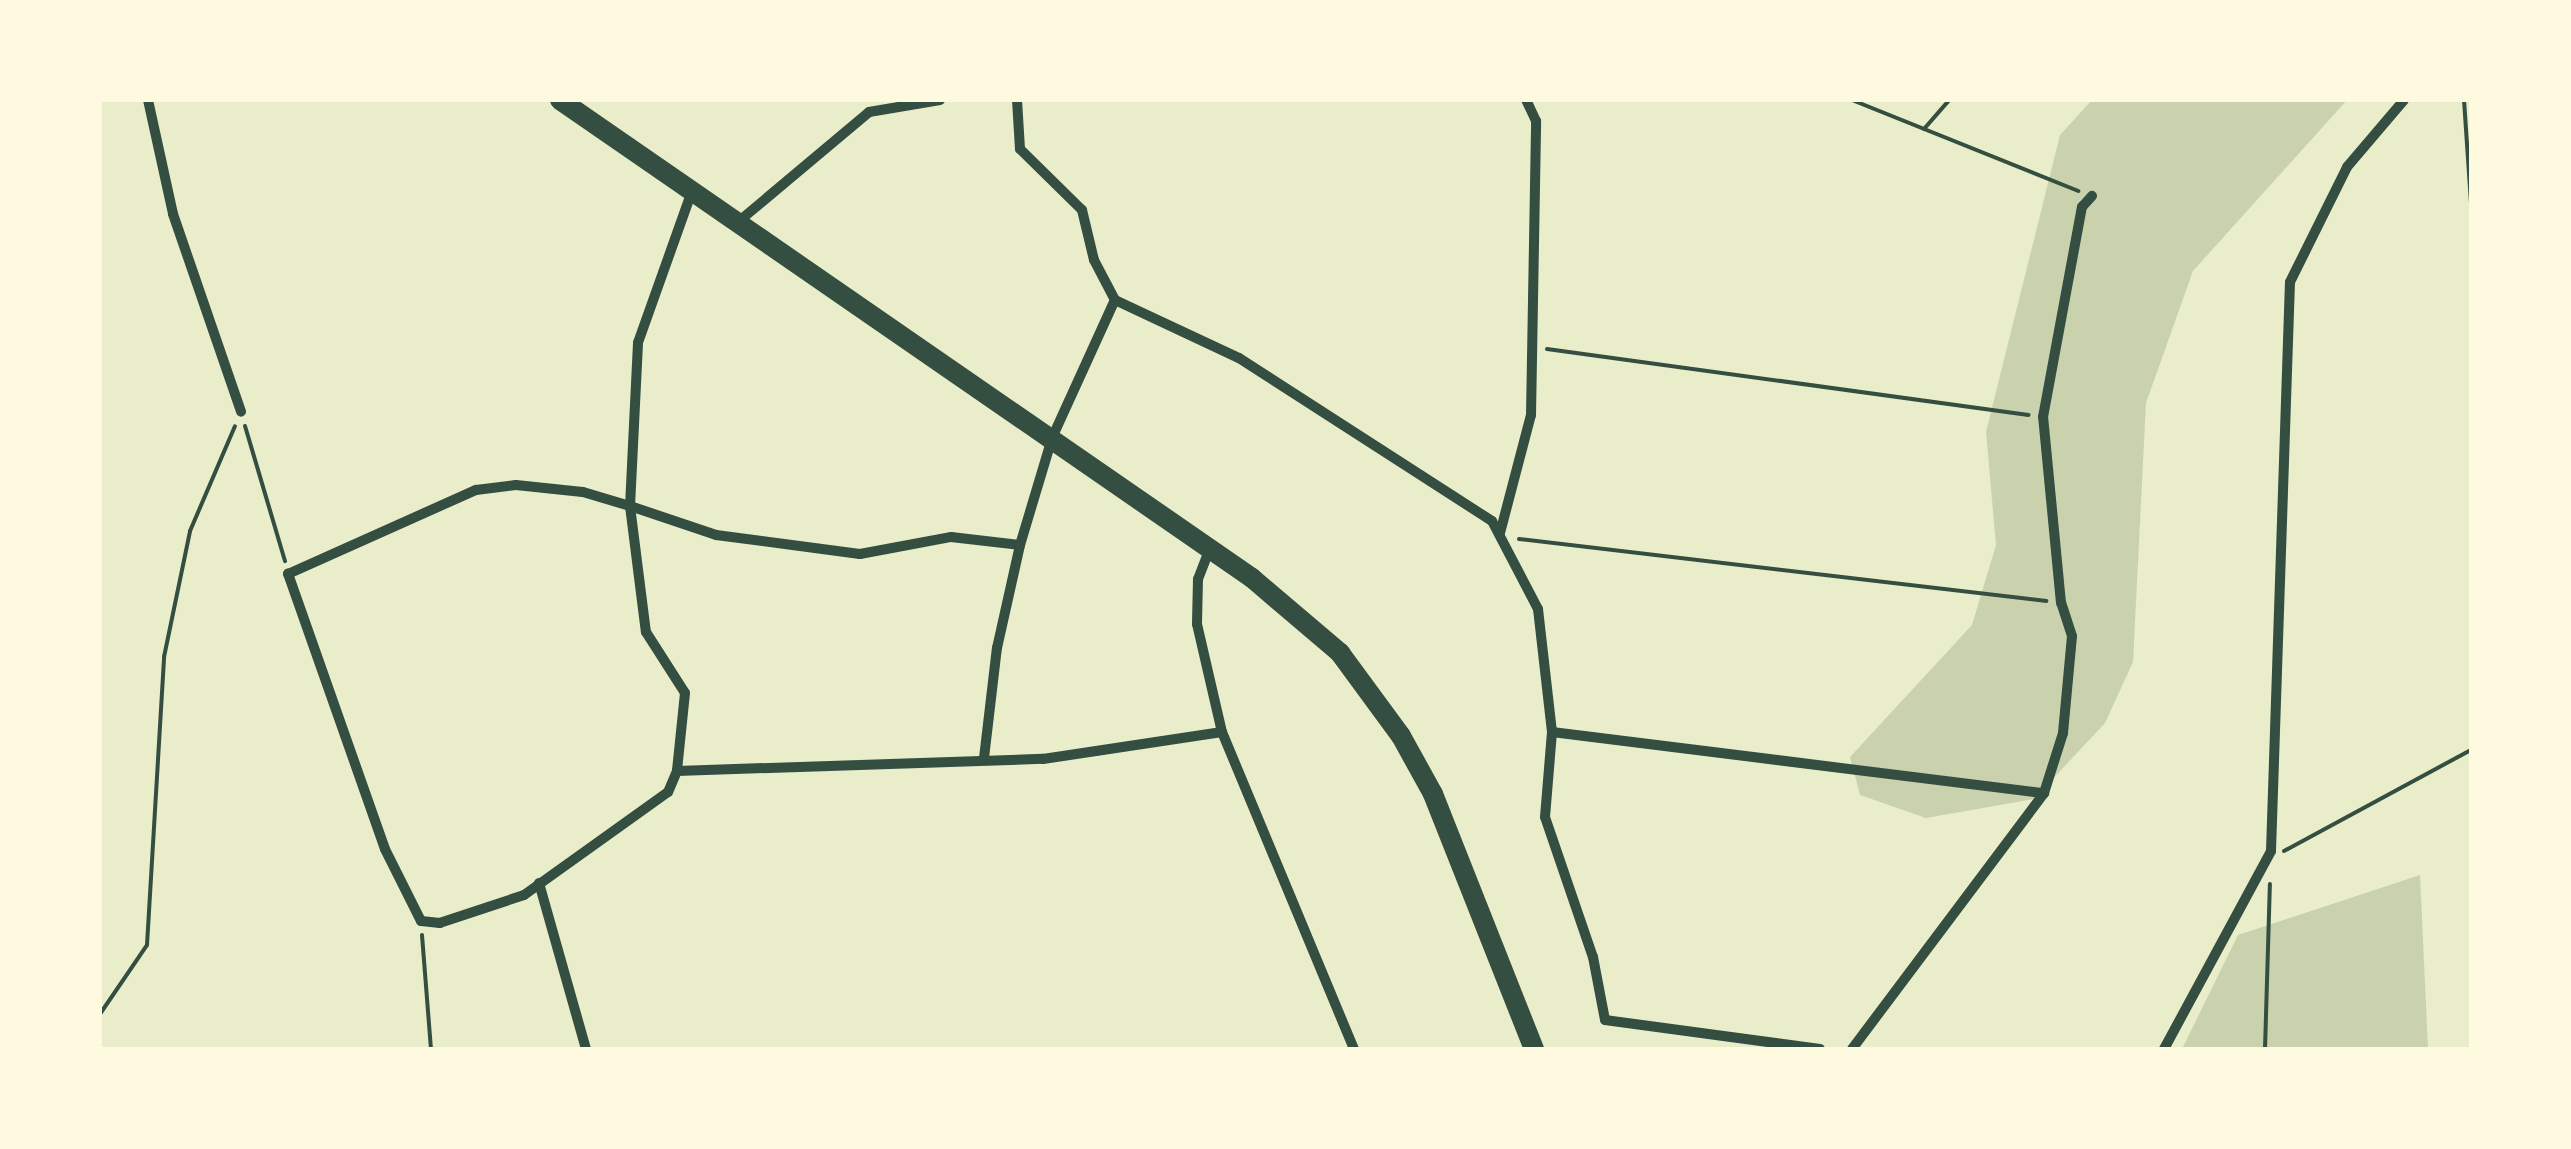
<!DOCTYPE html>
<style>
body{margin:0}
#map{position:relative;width:2571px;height:1149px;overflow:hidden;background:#e9edc9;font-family:Ubuntu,sans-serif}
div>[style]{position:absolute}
.green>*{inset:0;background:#cad2ad}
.path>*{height:4px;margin:-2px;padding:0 2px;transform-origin:2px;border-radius:2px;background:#344e41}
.minor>*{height:10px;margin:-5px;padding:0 5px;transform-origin:5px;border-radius:5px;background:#344e41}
.trunk>*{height:20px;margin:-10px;padding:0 10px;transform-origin:10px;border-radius:10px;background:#344e41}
span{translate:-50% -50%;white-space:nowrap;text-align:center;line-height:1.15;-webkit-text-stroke:8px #fefae0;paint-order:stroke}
.frame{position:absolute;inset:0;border:102px solid #fefae0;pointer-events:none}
</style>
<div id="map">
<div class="green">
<div style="clip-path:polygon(2092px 100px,2347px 100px,2193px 271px,2146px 403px,2133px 662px,2105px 723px,2034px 799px,1926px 818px,1860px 795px,1850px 757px,1972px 625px,1996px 545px,1986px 432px,2060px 135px)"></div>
<div style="clip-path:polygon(2420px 875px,2428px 1049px,2182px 1049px,2238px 935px)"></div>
</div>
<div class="path">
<div style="left:1852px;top:100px;width:244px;rotate:21.9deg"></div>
<div style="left:2464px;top:100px;width:104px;rotate:86.1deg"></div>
<div style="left:1924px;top:129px;width:38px;rotate:-49deg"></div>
<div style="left:1547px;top:349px;width:486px;rotate:7.8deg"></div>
<div style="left:245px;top:426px;width:141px;rotate:73.5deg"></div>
<div style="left:1519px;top:539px;width:531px;rotate:6.71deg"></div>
<div style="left:2284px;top:851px;width:213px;rotate:-28.4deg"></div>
<div style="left:422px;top:935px;width:114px;rotate:85.5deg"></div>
<div style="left:100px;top:1014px;width:83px;rotate:-55.7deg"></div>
<div style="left:147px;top:945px;width:289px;rotate:-86.6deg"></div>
<div style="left:164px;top:657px;width:129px;rotate:-78.3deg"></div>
<div style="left:190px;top:531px;width:114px;rotate:-66.8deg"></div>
<div style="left:2265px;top:1049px;width:165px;rotate:-88.3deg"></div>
</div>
<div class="minor">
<div style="left:148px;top:100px;width:117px;rotate:77.6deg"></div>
<div style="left:173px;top:214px;width:209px;rotate:71deg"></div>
<div style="left:1017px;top:100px;width:49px;rotate:86.5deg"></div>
<div style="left:1020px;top:149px;width:87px;rotate:44.5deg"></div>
<div style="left:1082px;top:210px;width:51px;rotate:76.5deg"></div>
<div style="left:1094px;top:260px;width:45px;rotate:62.3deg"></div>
<div style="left:1115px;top:300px;width:137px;rotate:25.1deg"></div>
<div style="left:1239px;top:358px;width:301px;rotate:32.8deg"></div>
<div style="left:1492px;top:521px;width:99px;rotate:62.4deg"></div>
<div style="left:1538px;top:609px;width:124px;rotate:83.5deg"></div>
<div style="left:1552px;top:732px;width:85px;rotate:94.7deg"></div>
<div style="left:1545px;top:817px;width:148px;rotate:71.1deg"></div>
<div style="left:1593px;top:957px;width:64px;rotate:79.2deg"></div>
<div style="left:1605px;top:1020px;width:217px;rotate:7.7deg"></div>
<div style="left:692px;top:191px;width:161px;rotate:109.6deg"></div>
<div style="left:638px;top:343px;width:163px;rotate:92.8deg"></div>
<div style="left:630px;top:506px;width:127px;rotate:82.8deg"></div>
<div style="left:646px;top:632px;width:72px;rotate:57.4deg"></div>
<div style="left:685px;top:693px;width:78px;rotate:95.9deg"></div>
<div style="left:677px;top:771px;width:23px;rotate:113deg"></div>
<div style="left:668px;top:792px;width:177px;rotate:144.4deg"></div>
<div style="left:524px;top:895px;width:89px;rotate:161.6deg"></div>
<div style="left:440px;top:923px;width:19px;rotate:-174deg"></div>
<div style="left:421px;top:921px;width:80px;rotate:-116.6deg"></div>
<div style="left:385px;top:849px;width:292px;rotate:-109.4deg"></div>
<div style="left:288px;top:574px;width:206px;rotate:-24.1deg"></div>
<div style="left:476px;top:490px;width:40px;rotate:-7.1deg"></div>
<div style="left:516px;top:485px;width:67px;rotate:6deg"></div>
<div style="left:583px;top:492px;width:49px;rotate:16.6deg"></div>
<div style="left:630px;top:506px;width:91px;rotate:18.6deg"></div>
<div style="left:716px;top:535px;width:145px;rotate:7.5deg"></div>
<div style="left:860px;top:554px;width:93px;rotate:-10.6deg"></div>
<div style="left:951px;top:537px;width:69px;rotate:6.6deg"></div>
<div style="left:738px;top:222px;width:171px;rotate:-40deg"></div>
<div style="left:869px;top:112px;width:72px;rotate:-9.6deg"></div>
<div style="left:1500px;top:533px;width:122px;rotate:-75.3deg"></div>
<div style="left:1531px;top:415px;width:294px;rotate:-89deg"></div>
<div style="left:1536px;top:121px;width:23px;rotate:-115deg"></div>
<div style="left:1210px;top:548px;width:33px;rotate:111deg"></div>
<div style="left:1198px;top:579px;width:45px;rotate:91.3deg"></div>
<div style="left:1197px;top:624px;width:111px;rotate:77deg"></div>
<div style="left:1222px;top:732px;width:343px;rotate:67.4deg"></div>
<div style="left:1552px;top:732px;width:496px;rotate:7.1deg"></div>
<div style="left:984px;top:758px;width:111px;rotate:-83.3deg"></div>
<div style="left:997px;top:648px;width:106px;rotate:-77.4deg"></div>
<div style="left:1020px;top:545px;width:112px;rotate:-73.3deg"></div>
<div style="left:1052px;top:438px;width:152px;rotate:-65.5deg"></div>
<div style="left:677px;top:771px;width:366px;rotate:-1.9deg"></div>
<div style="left:1043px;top:759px;width:181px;rotate:-8.6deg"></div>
<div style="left:539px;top:883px;width:173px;rotate:74.2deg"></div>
<div style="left:1852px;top:1049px;width:320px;rotate:-53.1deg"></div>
<div style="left:2044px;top:793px;width:63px;rotate:-72.4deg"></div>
<div style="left:2063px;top:733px;width:97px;rotate:-84.7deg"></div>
<div style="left:2072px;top:636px;width:35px;rotate:-108deg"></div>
<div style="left:2061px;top:603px;width:187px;rotate:-95.5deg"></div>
<div style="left:2043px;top:417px;width:214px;rotate:-79.5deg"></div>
<div style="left:2082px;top:207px;width:15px;rotate:-48deg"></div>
<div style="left:2164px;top:1049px;width:225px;rotate:-61.6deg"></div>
<div style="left:2271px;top:851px;width:569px;rotate:-88.09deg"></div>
<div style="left:2290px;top:282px;width:128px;rotate:-63.6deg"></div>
<div style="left:2347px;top:167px;width:88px;rotate:-49.6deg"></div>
</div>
<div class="trunk">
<div style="left:560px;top:100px;width:841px;rotate:34.63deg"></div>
<div style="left:1252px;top:578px;width:116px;rotate:40.4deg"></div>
<div style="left:1340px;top:653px;width:103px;rotate:53.7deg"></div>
<div style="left:1401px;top:736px;width:66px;rotate:61.1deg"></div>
<div style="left:1433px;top:794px;width:274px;rotate:68.4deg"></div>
</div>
<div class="frame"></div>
</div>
